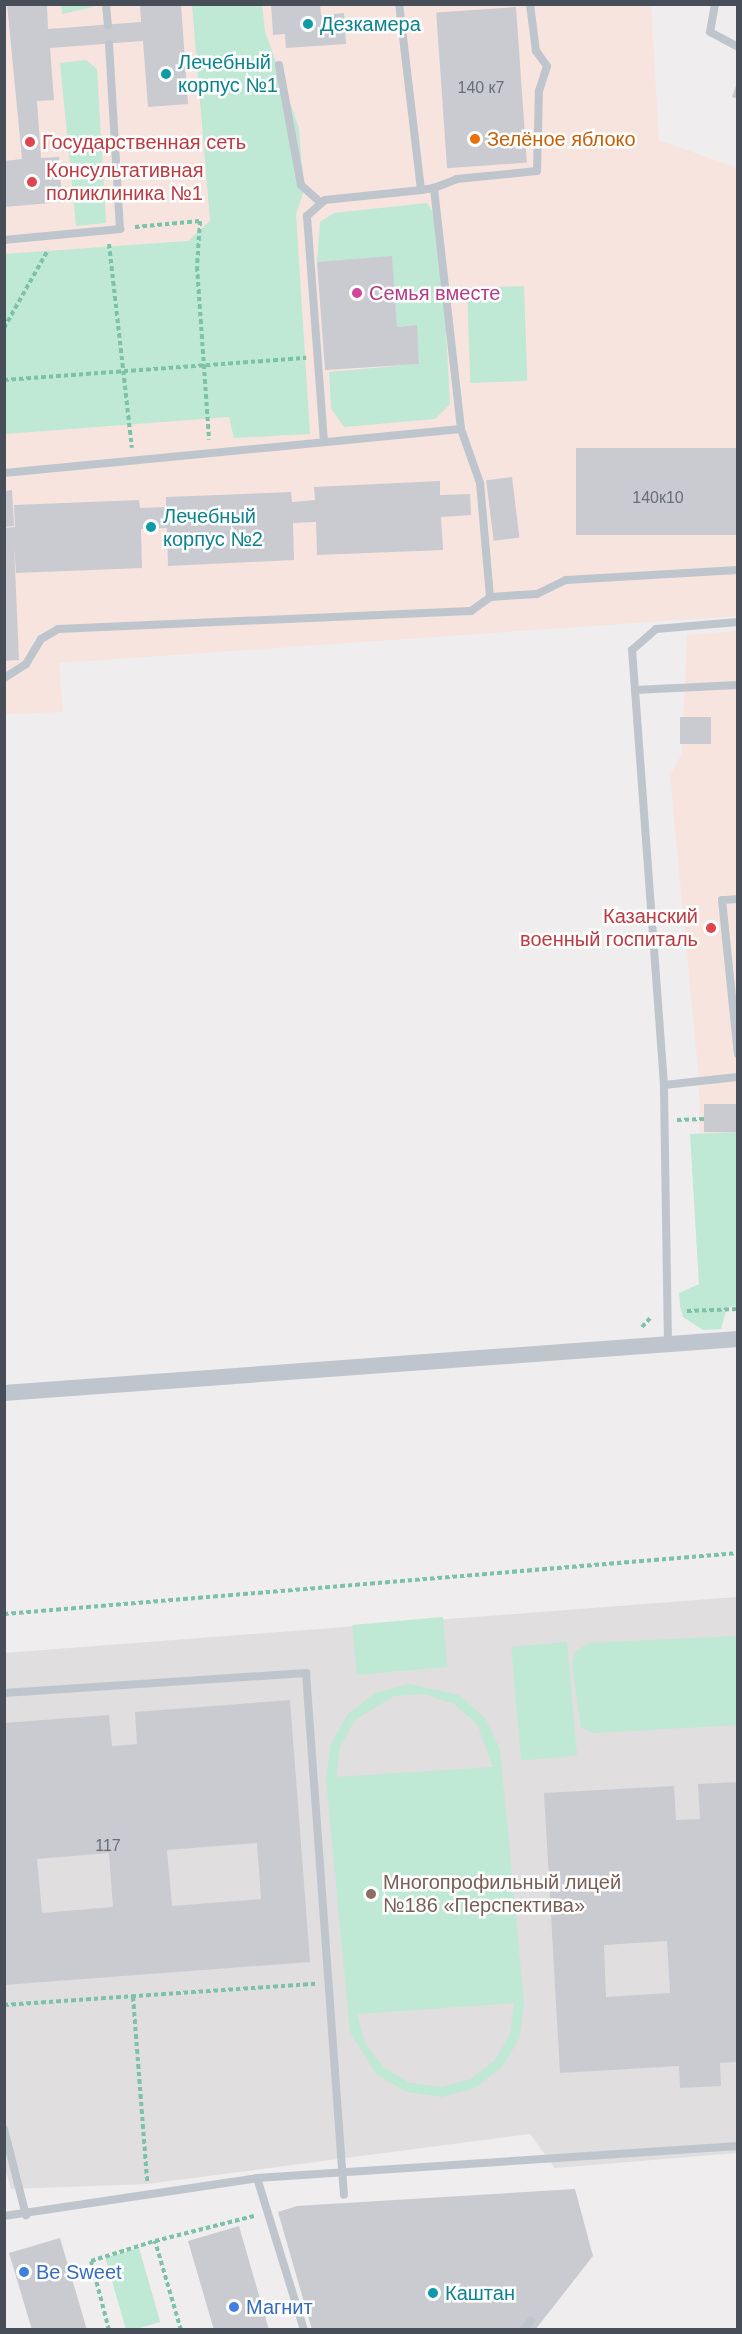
<!DOCTYPE html>
<meta charset="utf-8">
<style>
body{margin:0}
#map{position:relative;width:742px;height:2334px;overflow:hidden;background:#efeded;font-family:Helvetica,sans-serif}
div>[style]{position:absolute}
.education>*{inset:0;background:#e0dede}
.medical>*{inset:0;background:#f7e4df}
.green>*{inset:0;background:#bfe8d5;transform-origin:0 0}
.building>*{inset:0;background:#cacbd1;transform-origin:0 0}
.path>*{height:4px;margin-top:-2px;transform-origin:0;background:repeating-linear-gradient(90deg,#7cc2a9 0 4.5px,transparent 0 7.5px)}
.service>*{height:8px;margin:-4px;padding:0 4px;transform-origin:4px;border-radius:4px;background:#bfc5cd}
.minor>*{height:16px;margin:-8px;padding:0 8px;transform-origin:8px;border-radius:8px;background:#bfc5cd}
.dots>*{width:16px;height:16px;translate:-50% -50%;box-sizing:border-box;border:3px solid #fff;border-radius:50%}
span{translate:-50% -50%;white-space:nowrap;text-align:center;line-height:1.15;-webkit-text-stroke:5px #fff;paint-order:stroke}
.number-label{font-size:16px;color:#686d76}
.number-label span{-webkit-text-stroke-width:0}
.culture-label{font-size:20px;color:#0d838f}
.left{translate:0 -50%;text-align:left}
.food-label{font-size:20px;color:#c56008}
.health-label{font-size:20px;color:#be3a42}
.right{translate:-100% -50%;text-align:right}
.hotel-label{font-size:20px;color:#b23c85}
.education-label{font-size:20px;color:#785e54}
.shop-label{font-size:20px;color:#366cbe}
.frame{position:absolute;inset:0;border:6px solid #474e58;pointer-events:none}
</style>
<div id="map">
<div class="education">
<div style="clip-path:polygon(737px 1597px,737px 2153px,555px 2168px,530px 2134px,147px 2184px,11px 2189px,4px 2165px,4px 1653px)"></div>
</div>
<div class="medical">
<div style="clip-path:polygon(4px 5px,651px 5px,659px 140px,737px 168px,737px 616px,59px 663px,63px 712px,5px 714px)"></div>
<div style="clip-path:polygon(737px 631px,737px 1278px,700px 1280px,699px 1080px,670px 776px,682px 753px,687px 635px)"></div>
</div>
<div class="green">
<div style="clip-path:polygon(61px 5px,92px 5px,93px 7px,62px 14px)"></div>
<div style="clip-path:polygon(192px 5px,262px 5px,265px 31px,299px 128px,304px 191px,296px 214px,310px 434px,234px 438px,229px 417px,5px 434px,4px 254px,188px 241px,210px 221px)"></div>
<div style="clip-path:polygon(86px 60px,97px 69px,106px 223px,76px 226px,60px 63px)"></div>
<div style="clip-path:polygon(427px 203px,440px 223px,450px 404px,435px 419px,344px 427px,331px 408px,329px 372px,419px 364px,416px 325px,397px 327px,391px 257px,317px 262px,320px 222px,334px 213px)"></div>
<div style="left:524px;top:286px;width:95px;height:57px;rotate:88deg"></div>
<div style="clip-path:polygon(737px 1132px,737px 1306px,727px 1307px,721px 1329px,703px 1330px,683px 1317px,680px 1306px,679px 1293px,699px 1284px,690px 1134px)"></div>
<div style="left:443px;top:1617px;width:50px;height:91px;rotate:85deg"></div>
<div style="clip-path:polygon(737px 1636px,737px 1725px,593px 1733px,581px 1727px,572px 1664px,576px 1651px,589px 1643px)"></div>
<div style="left:567px;top:1642px;width:114px;height:56px;rotate:85deg"></div>
<div style="clip-path:polygon(evenodd,409px 1684px,459px 1695px,485px 1718px,500px 1749px,524px 2002px,520px 2037px,502px 2067px,475px 2088px,442px 2097px,407px 2092px,377px 2075px,350px 2032px,326px 1778px,331px 1744px,348px 1714px,375px 1693px,409px 1684px,425px 1694px,454px 1704px,477px 1724px,493px 1767px,336px 1777px,340px 1747px,355px 1720px,394px 1696px,425px 1694px,409px 1684px,514px 2003px,510px 2034px,495px 2060px,471px 2079px,441px 2087px,410px 2083px,384px 2068px,365px 2043px,357px 2014px,514px 2003px)"></div>
<div style="left:139px;top:2248px;width:77px;height:35px;rotate:74deg"></div>
</div>
<div class="building">
<div style="clip-path:polygon(7px 4px,47px 4px,48px 29px,141px 22px,140px 4px,181px 4px,188px 104px,148px 107px,143px 41px,50px 48px,54px 100px,37px 101px,41px 158px,59px 157px,62px 202px,4px 207px,4px 161px,22px 159px)"></div>
<div style="clip-path:polygon(271px 4px,320px 4px,321px 15px,344px 13px,346px 44px,286px 48px,285px 34px,273px 35px)"></div>
<div style="left:516px;top:7px;width:156px;height:80px;rotate:86deg"></div>
<div style="clip-path:polygon(737px 83px,738px 83px,738px 99px,732px 97px)"></div>
<div style="clip-path:polygon(392px 256px,397px 327px,417px 325px,419px 364px,325px 370px,317px 262px)"></div>
<div style="left:738px;top:448px;width:87px;height:162px;rotate:90deg"></div>
<div style="left:512px;top:477px;width:61px;height:26px;rotate:83deg"></div>
<div style="clip-path:polygon(440px 481px,440px 495px,470px 494px,471px 515px,441px 517px,443px 550px,317px 555px,316px 522px,293px 523px,294px 560px,168px 566px,167px 528px,141px 529px,142px 568px,16px 573px,14px 544px,19px 660px,4px 661px,4px 528px,15px 527px,14px 505px,139px 500px,140px 508px,166px 507px,166px 497px,291px 492px,292px 502px,315px 500px,314px 487px)"></div>
<div style="clip-path:polygon(12px 490px,14px 526px,4px 527px,4px 491px)"></div>
<div style="left:711px;top:717px;width:27px;height:31px;rotate:90deg"></div>
<div style="left:738px;top:1104px;width:28px;height:34px;rotate:90deg"></div>
<div style="clip-path:polygon(evenodd,290px 1700px,310px 1962px,4px 1985px,4px 1723px,109px 1715px,112px 1746px,137px 1744px,135px 1712px,290px 1700px,257px 1843px,261px 1899px,172px 1906px,167px 1850px,257px 1843px,290px 1700px,109px 1853px,113px 1907px,42px 1913px,37px 1859px,109px 1853px)"></div>
<div style="clip-path:polygon(evenodd,738px 1782px,738px 2062px,720px 2063px,721px 2086px,680px 2088px,679px 2066px,560px 2073px,544px 1793px,674px 1786px,676px 1820px,700px 1819px,698px 1784px,738px 1782px,667px 1941px,670px 1993px,606px 1997px,604px 1945px,667px 1941px)"></div>
<div style="clip-path:polygon(575px 2189px,593px 2256px,535px 2330px,312px 2330px,278px 2212px,297px 2206px)"></div>
<div style="clip-path:polygon(239px 2226px,269px 2330px,214px 2330px,188px 2241px)"></div>
<div style="clip-path:polygon(60px 2238px,87px 2330px,32px 2330px,9px 2253px)"></div>
</div>
<div class="path">
<div style="left:135px;top:227px;width:65px;rotate:-5.3deg"></div>
<div style="left:200px;top:221px;width:46px;rotate:93.7deg"></div>
<div style="left:197px;top:267px;width:173px;rotate:86deg"></div>
<div style="left:109px;top:244px;width:205px;rotate:83.6deg"></div>
<div style="left:4px;top:328px;width:90px;rotate:-60.6deg"></div>
<div style="left:4px;top:380px;width:303px;rotate:-4.2deg"></div>
<div style="left:677px;top:1120px;width:28px;rotate:-2deg"></div>
<div style="left:687px;top:1311px;width:51px;rotate:-2.2deg"></div>
<div style="left:642px;top:1327px;width:12px;rotate:-48deg"></div>
<div style="left:4px;top:1614px;width:737px;rotate:-4.75deg"></div>
<div style="left:133px;top:1997px;width:185px;rotate:85.6deg"></div>
<div style="left:4px;top:2005px;width:312px;rotate:-3.9deg"></div>
<div style="left:109px;top:2330px;width:71px;rotate:-104.6deg"></div>
<div style="left:91px;top:2261px;width:67px;rotate:-17.4deg"></div>
<div style="left:181px;top:2330px;width:93px;rotate:-106.3deg"></div>
<div style="left:155px;top:2241px;width:102px;rotate:-14.2deg"></div>
</div>
<div class="service">
<div style="left:106px;top:4px;width:21px;rotate:85deg"></div>
<div style="left:715px;top:4px;width:28px;rotate:100deg"></div>
<div style="left:710px;top:32px;width:32px;rotate:28deg"></div>
<div style="left:279px;top:65px;width:122px;rotate:79.6deg"></div>
<div style="left:301px;top:185px;width:27px;rotate:42deg"></div>
<div style="left:434px;top:188px;width:25px;rotate:-21deg"></div>
<div style="left:457px;top:179px;width:80px;rotate:-5.7deg"></div>
<div style="left:537px;top:171px;width:80px;rotate:-88.6deg"></div>
<div style="left:539px;top:91px;width:26px;rotate:-72deg"></div>
<div style="left:547px;top:66px;width:19px;rotate:-126deg"></div>
<div style="left:536px;top:51px;width:47px;rotate:-97.3deg"></div>
<div style="left:4px;top:240px;width:117px;rotate:-5.4deg"></div>
<div style="left:120px;top:229px;width:185px;rotate:-93.4deg"></div>
<div style="left:324px;top:442px;width:227px;rotate:-94.3deg"></div>
<div style="left:307px;top:216px;width:24px;rotate:-42deg"></div>
<div style="left:325px;top:200px;width:97px;rotate:-5.9deg"></div>
<div style="left:4px;top:473px;width:459px;rotate:-5.5deg"></div>
<div style="left:490px;top:597px;width:47px;rotate:-3.7deg"></div>
<div style="left:537px;top:594px;width:32px;rotate:-26deg"></div>
<div style="left:566px;top:580px;width:172px;rotate:-3.3deg"></div>
<div style="left:4px;top:678px;width:26px;rotate:-32deg"></div>
<div style="left:26px;top:664px;width:29px;rotate:-59deg"></div>
<div style="left:41px;top:639px;width:20px;rotate:-30deg"></div>
<div style="left:58px;top:629px;width:413px;rotate:-2.5deg"></div>
<div style="left:471px;top:611px;width:24px;rotate:-36deg"></div>
<div style="left:490px;top:597px;width:114px;rotate:-95deg"></div>
<div style="left:480px;top:483px;width:57px;rotate:-109.4deg"></div>
<div style="left:461px;top:429px;width:243px;rotate:-96.4deg"></div>
<div style="left:434px;top:188px;width:13px;rotate:171deg"></div>
<div style="left:421px;top:190px;width:187px;rotate:-96.7deg"></div>
<div style="left:635px;top:690px;width:103px;rotate:-2.8deg"></div>
<div style="left:738px;top:899px;width:16px;rotate:176deg"></div>
<div style="left:722px;top:900px;width:155px;rotate:84.1deg"></div>
<div style="left:664px;top:1085px;width:74px;rotate:-6.2deg"></div>
<div style="left:668px;top:1345px;width:260px;rotate:-90.9deg"></div>
<div style="left:664px;top:1085px;width:436px;rotate:-94.2deg"></div>
<div style="left:632px;top:650px;width:32px;rotate:-41deg"></div>
<div style="left:656px;top:629px;width:82px;rotate:-4.9deg"></div>
<div style="left:4px;top:1693px;width:303px;rotate:-3.8deg"></div>
<div style="left:306px;top:1673px;width:523px;rotate:85.84deg"></div>
<div style="left:4px;top:2129px;width:89px;rotate:75.7deg"></div>
<div style="left:257px;top:2178px;width:159px;rotate:72.8deg"></div>
<div style="left:4px;top:2216px;width:256px;rotate:-8.5deg"></div>
<div style="left:257px;top:2178px;width:482px;rotate:-3.8deg"></div>
<div style="left:524px;top:2330px;width:12px;rotate:-55deg"></div>
</div>
<div class="minor">
<div style="left:4px;top:1393px;width:736px;rotate:-4.21deg"></div>
</div>
<div class="dots">
<div style="left:308px;top:24px;background:#0f9aa8"></div>
<div style="left:166px;top:74px;background:#0f9aa8"></div>
<div style="left:475px;top:139px;background:#e8710a"></div>
<div style="left:30px;top:142px;background:#e0444e"></div>
<div style="left:32px;top:182px;background:#e0444e"></div>
<div style="left:357px;top:293px;background:#d1479c"></div>
<div style="left:151px;top:527px;background:#0f9aa8"></div>
<div style="left:711px;top:928px;background:#e0444e"></div>
<div style="left:371px;top:1894px;background:#8d6e63"></div>
<div style="left:24px;top:2272px;background:#3f7fe0"></div>
<div style="left:433px;top:2293px;background:#0f9aa8"></div>
<div style="left:234px;top:2307px;background:#3f7fe0"></div>
</div>
<div class="number-label">
<span style="left:481px;top:88px">140 к7</span>
<span style="left:658px;top:498px">140к10</span>
<span style="left:108px;top:1846px">117</span>
</div>
<div class="culture-label">
<span class="left" style="left:320px;top:24px">Дезкамера</span>
<span class="left" style="left:178px;top:74px">Лечебный<br>корпус №1</span>
<span class="left" style="left:163px;top:528px">Лечебный<br>корпус №2</span>
<span class="left" style="left:445px;top:2293px">Каштан</span>
</div>
<div class="food-label">
<span class="left" style="left:487px;top:139px">Зелёное яблоко</span>
</div>
<div class="health-label">
<span class="left" style="left:42px;top:142px">Государственная сеть</span>
<span class="left" style="left:46px;top:182px">Консультативная<br>поликлиника №1</span>
<span class="right" style="left:698px;top:928px">Казанский<br>военный госпиталь</span>
</div>
<div class="hotel-label">
<span class="left" style="left:369px;top:293px">Семья вместе</span>
</div>
<div class="education-label">
<span class="left" style="left:383px;top:1894px">Многопрофильный лицей<br>№186 «Перспектива»</span>
</div>
<div class="shop-label">
<span class="left" style="left:36px;top:2272px">Be Sweet</span>
<span class="left" style="left:246px;top:2307px">Магнит</span>
</div>
<div class="frame"></div>
</div>
